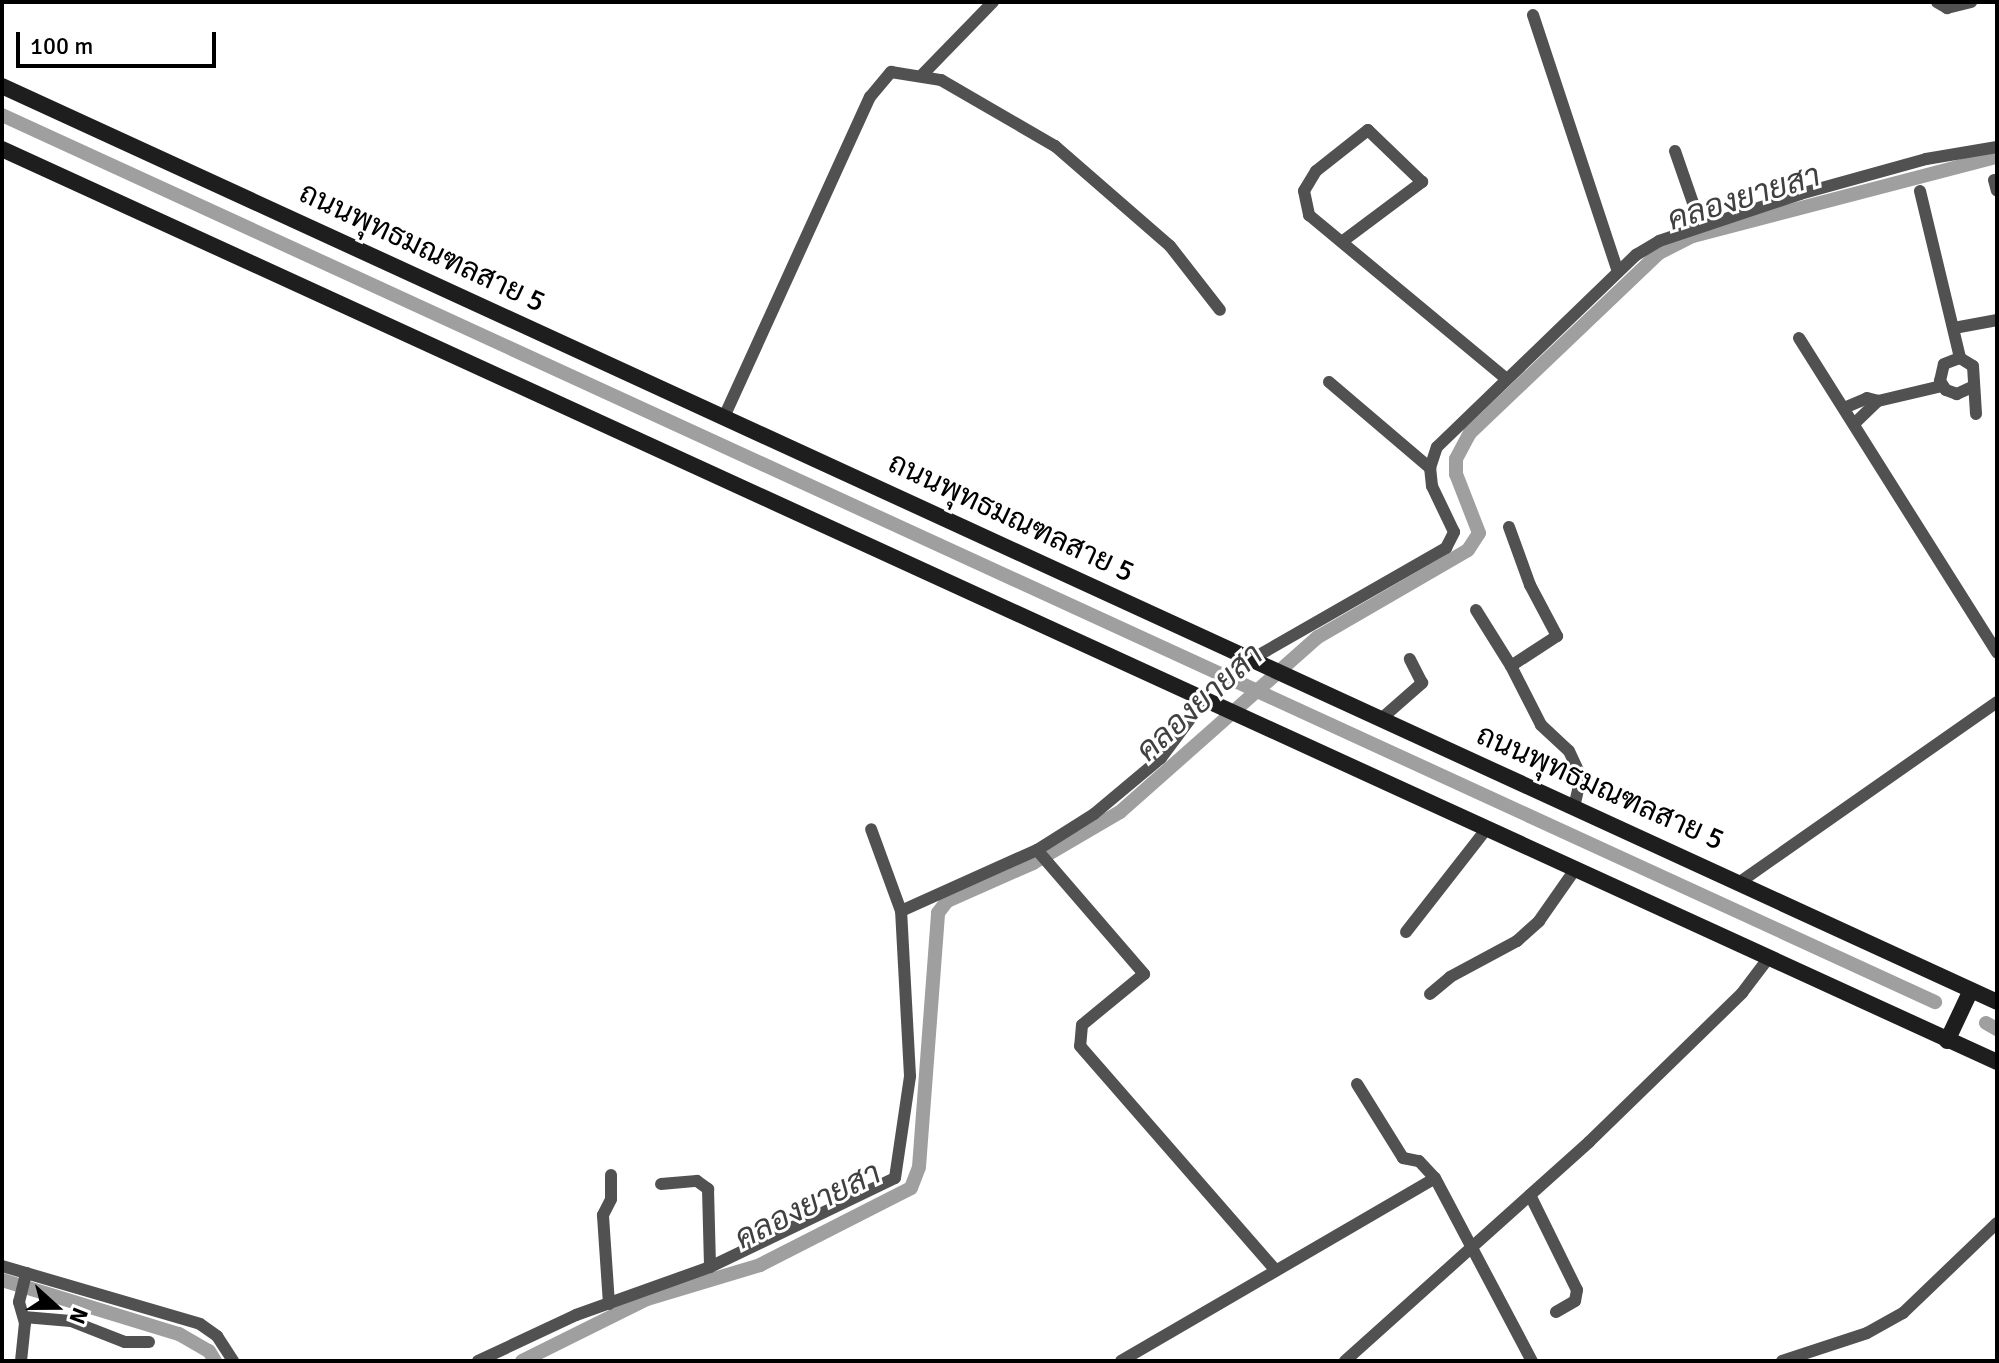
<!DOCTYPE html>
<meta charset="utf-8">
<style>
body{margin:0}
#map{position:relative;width:1999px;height:1363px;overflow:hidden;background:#fff;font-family:Signika,Sarabun,sans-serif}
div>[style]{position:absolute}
.canal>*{height:14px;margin:-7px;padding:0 7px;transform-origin:7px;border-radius:7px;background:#9f9f9f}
.street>*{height:12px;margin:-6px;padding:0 6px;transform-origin:6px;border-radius:6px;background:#515151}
.secondary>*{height:16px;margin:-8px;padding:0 8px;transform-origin:8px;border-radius:8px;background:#1e1e1e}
span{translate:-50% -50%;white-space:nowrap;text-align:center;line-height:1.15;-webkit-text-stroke:6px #fff;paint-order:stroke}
.street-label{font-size:30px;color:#000}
.water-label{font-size:32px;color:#404040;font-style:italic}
.frame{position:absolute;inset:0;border:4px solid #000;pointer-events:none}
.north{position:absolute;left:16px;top:1267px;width:80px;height:80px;-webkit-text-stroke:6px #fff;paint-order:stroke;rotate:111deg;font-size:22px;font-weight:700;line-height:32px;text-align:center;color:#000}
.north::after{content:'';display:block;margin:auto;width:28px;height:36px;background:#000;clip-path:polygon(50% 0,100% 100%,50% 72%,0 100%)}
.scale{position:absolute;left:16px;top:32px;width:200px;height:36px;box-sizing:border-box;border:4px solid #000;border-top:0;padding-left:10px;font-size:24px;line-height:28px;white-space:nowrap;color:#000;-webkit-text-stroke:6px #fff;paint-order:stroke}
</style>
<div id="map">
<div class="canal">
<div style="left:2px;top:115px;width:2127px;rotate:24.65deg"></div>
<div style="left:1986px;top:1023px;width:13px;rotate:29deg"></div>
<div style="left:2px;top:1280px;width:185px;rotate:17deg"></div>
<div style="left:179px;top:1334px;width:34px;rotate:30deg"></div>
<div style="left:209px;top:1351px;width:12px;rotate:59deg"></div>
<div style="left:522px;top:1361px;width:140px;rotate:-26.4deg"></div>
<div style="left:647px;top:1299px;width:118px;rotate:-16.7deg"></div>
<div style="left:760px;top:1265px;width:169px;rotate:-27deg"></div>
<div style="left:911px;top:1188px;width:22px;rotate:-69deg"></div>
<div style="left:919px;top:1167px;width:255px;rotate:-85.7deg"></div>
<div style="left:938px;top:913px;width:15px;rotate:-53deg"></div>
<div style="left:947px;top:901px;width:94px;rotate:-23.8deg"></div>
<div style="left:1033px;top:863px;width:101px;rotate:-30.4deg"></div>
<div style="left:1120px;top:812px;width:264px;rotate:-41.5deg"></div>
<div style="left:1318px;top:637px;width:173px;rotate:-30.1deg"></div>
<div style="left:1468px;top:550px;width:20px;rotate:-57deg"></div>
<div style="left:1479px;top:533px;width:63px;rotate:-111.3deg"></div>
<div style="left:1456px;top:474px;width:15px;rotate:-90deg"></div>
<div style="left:1456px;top:459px;width:30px;rotate:-62deg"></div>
<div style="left:1470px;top:433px;width:261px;rotate:-43.6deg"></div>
<div style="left:1659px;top:253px;width:38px;rotate:-27deg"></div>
<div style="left:1693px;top:236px;width:314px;rotate:-14.6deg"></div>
</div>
<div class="street">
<div style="left:1937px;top:2px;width:12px;rotate:31deg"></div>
<div style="left:1947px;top:8px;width:25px;rotate:-14deg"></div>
<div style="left:1533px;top:15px;width:268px;rotate:71.7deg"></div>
<div style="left:922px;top:75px;width:102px;rotate:-45.8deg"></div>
<div style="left:1675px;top:151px;width:79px;rotate:70.9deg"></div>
<div style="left:1994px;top:180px;width:11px;rotate:75deg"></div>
<div style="left:1920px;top:191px;width:172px;rotate:76.5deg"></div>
<div style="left:1343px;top:241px;width:99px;rotate:-36.8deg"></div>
<div style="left:1422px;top:182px;width:75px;rotate:-136.1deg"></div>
<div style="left:1368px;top:130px;width:66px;rotate:141.7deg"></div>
<div style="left:1316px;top:171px;width:23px;rotate:121deg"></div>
<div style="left:1304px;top:191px;width:25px;rotate:78deg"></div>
<div style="left:1309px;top:215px;width:255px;rotate:39.7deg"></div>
<div style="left:1954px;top:328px;width:44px;rotate:-10.5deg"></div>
<div style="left:1799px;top:338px;width:372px;rotate:57.8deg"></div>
<div style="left:1329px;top:382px;width:133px;rotate:40.4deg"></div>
<div style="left:1972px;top:387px;width:17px;rotate:155deg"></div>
<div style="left:1957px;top:394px;width:12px;rotate:-160deg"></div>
<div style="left:1946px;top:390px;width:11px;rotate:-124deg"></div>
<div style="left:1940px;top:381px;width:17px;rotate:-77deg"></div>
<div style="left:1944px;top:364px;width:17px;rotate:-21deg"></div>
<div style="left:1960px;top:358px;width:15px;rotate:32deg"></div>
<div style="left:1973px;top:366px;width:48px;rotate:86.4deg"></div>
<div style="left:1844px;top:408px;width:25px;rotate:-23deg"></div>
<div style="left:1867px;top:398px;width:11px;rotate:15deg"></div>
<div style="left:1878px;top:401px;width:66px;rotate:-13.2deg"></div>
<div style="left:724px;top:417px;width:352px;rotate:-65.5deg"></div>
<div style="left:870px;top:97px;width:33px;rotate:-50deg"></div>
<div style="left:891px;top:72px;width:51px;rotate:9.1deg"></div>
<div style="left:941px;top:80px;width:132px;rotate:30.1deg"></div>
<div style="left:1055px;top:146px;width:152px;rotate:41deg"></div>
<div style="left:1170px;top:246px;width:81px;rotate:52deg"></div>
<div style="left:1855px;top:423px;width:32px;rotate:-44deg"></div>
<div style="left:1509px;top:527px;width:62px;rotate:70.1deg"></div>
<div style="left:1530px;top:585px;width:58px;rotate:62.1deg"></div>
<div style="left:1557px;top:636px;width:55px;rotate:146.9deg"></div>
<div style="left:1511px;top:666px;width:66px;rotate:63deg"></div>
<div style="left:1541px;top:725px;width:38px;rotate:43deg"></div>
<div style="left:1569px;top:751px;width:29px;rotate:65deg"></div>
<div style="left:1581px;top:777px;width:32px;rotate:103deg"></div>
<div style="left:1476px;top:610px;width:66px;rotate:58deg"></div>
<div style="left:1252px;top:659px;width:224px;rotate:-29.8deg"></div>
<div style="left:1446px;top:548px;width:18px;rotate:-63deg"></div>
<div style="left:1454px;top:532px;width:51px;rotate:-115.6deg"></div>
<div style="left:1432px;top:486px;width:18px;rotate:-96deg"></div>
<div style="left:1430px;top:468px;width:22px;rotate:-72deg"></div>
<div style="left:1437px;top:447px;width:277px;rotate:-44deg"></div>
<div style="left:1636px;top:255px;width:27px;rotate:-31deg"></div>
<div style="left:1659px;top:241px;width:149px;rotate:-18.4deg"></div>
<div style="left:1800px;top:194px;width:131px;rotate:-15.5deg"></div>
<div style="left:1926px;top:159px;width:72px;rotate:-9.6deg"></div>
<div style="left:1381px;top:719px;width:55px;rotate:-41.3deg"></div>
<div style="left:1422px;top:683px;width:27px;rotate:-117deg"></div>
<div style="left:1037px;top:850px;width:164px;rotate:49.2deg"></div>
<div style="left:1144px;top:974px;width:80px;rotate:140.6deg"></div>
<div style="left:1082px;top:1025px;width:21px;rotate:95deg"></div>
<div style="left:1080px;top:1046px;width:298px;rotate:48.9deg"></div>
<div style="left:1740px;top:882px;width:314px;rotate:-35deg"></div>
<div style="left:901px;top:911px;width:149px;rotate:-24.2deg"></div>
<div style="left:1037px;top:850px;width:67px;rotate:-32.3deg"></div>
<div style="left:1094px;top:814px;width:87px;rotate:-39.9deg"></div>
<div style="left:1161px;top:758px;width:74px;rotate:-53.3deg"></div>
<div style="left:1406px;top:932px;width:128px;rotate:-52deg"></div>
<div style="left:1430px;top:994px;width:26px;rotate:-40deg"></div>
<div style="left:1450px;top:977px;width:76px;rotate:-28.2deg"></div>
<div style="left:1517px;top:941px;width:30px;rotate:-42deg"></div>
<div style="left:1539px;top:921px;width:61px;rotate:-55deg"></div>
<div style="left:1357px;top:1084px;width:87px;rotate:58.1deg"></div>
<div style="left:1403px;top:1158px;width:16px;rotate:11deg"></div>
<div style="left:1419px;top:1161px;width:23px;rotate:47deg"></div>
<div style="left:661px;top:1184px;width:36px;rotate:-5deg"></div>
<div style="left:697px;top:1181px;width:14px;rotate:36deg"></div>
<div style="left:708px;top:1189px;width:78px;rotate:88.5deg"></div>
<div style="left:1530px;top:1195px;width:106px;rotate:63.7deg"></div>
<div style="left:1577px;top:1290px;width:11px;rotate:100deg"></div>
<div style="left:1575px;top:1301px;width:22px;rotate:150deg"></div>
<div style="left:2px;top:1266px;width:206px;rotate:16.3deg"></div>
<div style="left:200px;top:1324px;width:21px;rotate:35deg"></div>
<div style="left:217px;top:1336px;width:30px;rotate:57deg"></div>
<div style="left:609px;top:1304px;width:89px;rotate:-93.9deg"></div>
<div style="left:603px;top:1215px;width:18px;rotate:-63deg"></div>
<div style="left:611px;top:1199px;width:24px;rotate:-90deg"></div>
<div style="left:24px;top:1317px;width:47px;rotate:4.9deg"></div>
<div style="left:71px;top:1321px;width:58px;rotate:21.3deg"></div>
<div style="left:125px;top:1342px;width:24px"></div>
<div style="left:21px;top:1361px;width:38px;rotate:-84deg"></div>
<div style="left:25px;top:1323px;width:22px;rotate:-106deg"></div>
<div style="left:19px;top:1302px;width:30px;rotate:-76deg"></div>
<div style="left:478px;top:1361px;width:108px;rotate:-25.1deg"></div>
<div style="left:576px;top:1315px;width:142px;rotate:-19.7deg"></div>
<div style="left:710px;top:1267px;width:205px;rotate:-25.7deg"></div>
<div style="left:895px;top:1178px;width:103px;rotate:-81.6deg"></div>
<div style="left:910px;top:1076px;width:165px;rotate:-93.1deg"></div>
<div style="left:901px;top:911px;width:87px;rotate:-110.1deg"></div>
<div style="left:1121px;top:1361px;width:363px;rotate:-30.2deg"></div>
<div style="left:1435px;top:1178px;width:207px;rotate:62.1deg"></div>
<div style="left:1345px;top:1361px;width:328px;rotate:-41.9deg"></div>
<div style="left:1589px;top:1142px;width:214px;rotate:-44.2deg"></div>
<div style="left:1742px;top:993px;width:41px;rotate:-52.9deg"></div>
<div style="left:1782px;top:1361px;width:89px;rotate:-18.2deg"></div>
<div style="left:1867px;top:1333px;width:41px;rotate:-29.1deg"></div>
<div style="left:1903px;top:1313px;width:130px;rotate:-43.8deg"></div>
</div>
<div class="secondary">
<div style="left:2px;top:86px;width:2195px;rotate:24.66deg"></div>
<div style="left:2px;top:149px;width:2194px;rotate:24.59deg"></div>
<div style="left:1947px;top:1041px;width:56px;rotate:-64.8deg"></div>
</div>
<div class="street-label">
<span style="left:422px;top:248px;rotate:25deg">ถนนพุทธมณฑลสาย 5</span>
<span style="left:1011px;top:518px;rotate:25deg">ถนนพุทธมณฑลสาย 5</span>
<span style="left:1600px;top:788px;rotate:24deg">ถนนพุทธมณฑลสาย 5</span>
</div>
<div class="water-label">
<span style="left:1744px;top:198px;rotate:-17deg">คลองยายสา</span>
<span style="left:1200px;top:703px;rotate:-42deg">คลองยายสา</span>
<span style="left:808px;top:1206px;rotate:-26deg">คลองยายสา</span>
</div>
<div class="frame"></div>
<div class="north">N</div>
<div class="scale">100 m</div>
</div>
